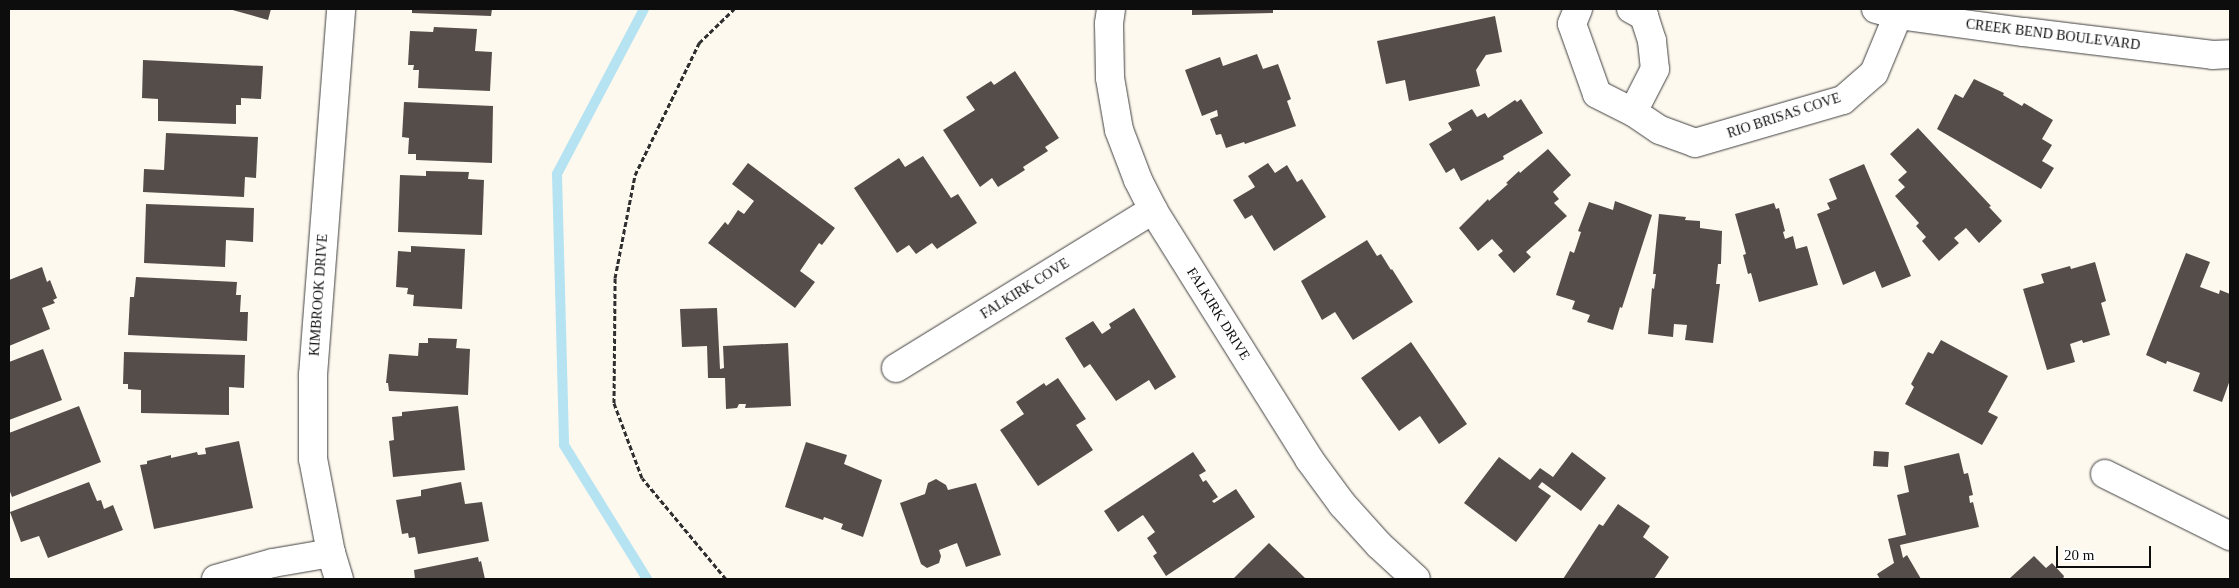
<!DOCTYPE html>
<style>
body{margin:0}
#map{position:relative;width:2239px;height:588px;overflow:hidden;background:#fef9ef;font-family:Georgia,serif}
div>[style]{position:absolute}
.stream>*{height:10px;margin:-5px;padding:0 5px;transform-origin:5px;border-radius:5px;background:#b6e3f2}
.building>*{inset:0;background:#554d4a;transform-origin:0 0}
.path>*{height:3px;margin-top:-1.5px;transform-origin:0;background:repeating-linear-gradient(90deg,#2f2f2f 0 5px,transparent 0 7.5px)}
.roads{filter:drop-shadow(0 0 1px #404040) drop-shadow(0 0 1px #404040)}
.minor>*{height:28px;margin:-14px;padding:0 14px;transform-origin:14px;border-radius:14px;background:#fff}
.tertiary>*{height:28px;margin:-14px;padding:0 14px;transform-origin:14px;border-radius:14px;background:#fff}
span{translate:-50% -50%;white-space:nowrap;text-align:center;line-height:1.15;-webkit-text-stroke:5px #fff;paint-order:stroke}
.street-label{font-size:14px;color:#0d0d0d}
.frame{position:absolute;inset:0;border:10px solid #0d0d0d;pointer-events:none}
.scale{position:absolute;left:2056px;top:546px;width:95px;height:22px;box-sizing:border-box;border:2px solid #0d0d0d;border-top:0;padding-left:6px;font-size:15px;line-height:18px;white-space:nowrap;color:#0d0d0d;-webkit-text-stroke:4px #fff;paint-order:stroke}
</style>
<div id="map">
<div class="stream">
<div style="left:644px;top:9px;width:187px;rotate:117.8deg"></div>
<div style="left:557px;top:174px;width:271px;rotate:88.5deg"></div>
<div style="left:564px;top:445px;width:158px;rotate:58.2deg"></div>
</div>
<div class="building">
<div style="clip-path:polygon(229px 9px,271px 9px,268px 20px)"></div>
<div style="clip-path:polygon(412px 9px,492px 9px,491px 16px,412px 13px)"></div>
<div style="clip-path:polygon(1192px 9px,1273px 9px,1273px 13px,1192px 15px)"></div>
<div style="clip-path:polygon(1495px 16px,1502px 52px,1486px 55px,1476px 70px,1480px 86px,1409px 101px,1405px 80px,1386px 84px,1377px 41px)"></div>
<div style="clip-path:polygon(434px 27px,477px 29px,475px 51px,492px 52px,490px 91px,418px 88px,419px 70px,413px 70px,414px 65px,408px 65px,410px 31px,433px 32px)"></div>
<div style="clip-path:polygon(1257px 54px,1263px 69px,1278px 64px,1291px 99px,1287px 101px,1296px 126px,1245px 144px,1244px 142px,1226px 148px,1221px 134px,1216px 135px,1210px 119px,1218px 116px,1217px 110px,1202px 116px,1185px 70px,1220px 57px,1223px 66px)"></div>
<div style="clip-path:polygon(143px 60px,263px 66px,261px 99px,241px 98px,241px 105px,236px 105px,236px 124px,158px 121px,158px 99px,142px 98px)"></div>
<div style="clip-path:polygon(1015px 71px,1059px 138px,1045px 147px,1048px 151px,1023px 167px,1025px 170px,998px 187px,992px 178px,980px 187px,943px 130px,975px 110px,966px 97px,991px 81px,994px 85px)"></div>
<div style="clip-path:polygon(1974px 79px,2004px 93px,2003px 95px,2022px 106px,2024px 103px,2053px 120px,2042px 139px,2052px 145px,2042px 161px,2054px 168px,2041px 189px,1937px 129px,1955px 94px,1963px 98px)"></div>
<div style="clip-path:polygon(1521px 99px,1543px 133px,1503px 156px,1504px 159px,1461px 181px,1454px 168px,1446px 173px,1429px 144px,1452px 130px,1448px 123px,1472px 109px,1477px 117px,1485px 113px,1488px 118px,1515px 100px,1517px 102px)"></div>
<div style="clip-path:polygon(404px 102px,493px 106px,492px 163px,416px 160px,416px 154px,408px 154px,409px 138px,402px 137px)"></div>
<div style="clip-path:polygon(1918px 128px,1991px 206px,1989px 207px,2002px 221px,1979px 243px,1966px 228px,1954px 238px,1959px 243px,1939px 261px,1922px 241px,1926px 237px,1916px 226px,1919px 223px,1895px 196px,1905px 187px,1898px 180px,1907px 172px,1890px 154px)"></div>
<div style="clip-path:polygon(166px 133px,258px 137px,256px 178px,245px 177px,244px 197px,143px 192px,144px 169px,164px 170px)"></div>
<div style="clip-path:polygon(1548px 149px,1571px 175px,1553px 192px,1559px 199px,1554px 203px,1567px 216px,1526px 252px,1531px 257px,1514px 273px,1498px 255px,1503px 251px,1492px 239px,1478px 251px,1459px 228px,1488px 199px,1489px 201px,1508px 184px,1506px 183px,1519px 171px,1520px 173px)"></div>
<div style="clip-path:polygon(923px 156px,951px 198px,958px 194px,977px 223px,937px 249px,932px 243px,916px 254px,909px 245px,897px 253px,854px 188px,899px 158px,905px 167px)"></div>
<div style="clip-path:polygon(748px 163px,835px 228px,822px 245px,819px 243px,800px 271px,815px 282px,795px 308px,708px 243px,725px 222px,728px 225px,738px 210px,744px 214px,754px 201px,732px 184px)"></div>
<div style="clip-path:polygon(1268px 163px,1275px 173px,1287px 165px,1297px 182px,1302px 179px,1326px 217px,1274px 251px,1252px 215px,1245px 219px,1233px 200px,1255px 187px,1248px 176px)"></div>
<div style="clip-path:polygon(1864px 164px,1911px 276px,1882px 288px,1875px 271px,1843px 285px,1817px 214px,1830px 209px,1827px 203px,1837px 199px,1829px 179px)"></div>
<div style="clip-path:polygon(426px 171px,469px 172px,468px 179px,484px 180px,482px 235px,398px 232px,400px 175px,426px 176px)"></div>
<div style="clip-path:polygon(1615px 201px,1652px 215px,1622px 308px,1620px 307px,1613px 330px,1587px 322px,1590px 315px,1572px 309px,1575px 301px,1556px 295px,1570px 251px,1574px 253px,1581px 232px,1578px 231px,1589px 202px,1613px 210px)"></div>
<div style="clip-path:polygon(1774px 203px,1776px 209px,1779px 208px,1785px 231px,1783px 232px,1785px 239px,1793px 236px,1796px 249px,1807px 246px,1818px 285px,1759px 302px,1751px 273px,1748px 274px,1743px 255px,1746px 254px,1735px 214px)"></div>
<div style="clip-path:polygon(146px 204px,254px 208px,253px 242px,226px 240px,225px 267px,144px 263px)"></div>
<div style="clip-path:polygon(1659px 214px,1686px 217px,1685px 220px,1700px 221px,1700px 228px,1722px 231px,1721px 264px,1718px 264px,1716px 284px,1720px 284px,1713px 343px,1685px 340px,1687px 325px,1674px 324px,1673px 337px,1648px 334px,1652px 288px,1654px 289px,1656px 274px,1653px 274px)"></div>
<div style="clip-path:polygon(1367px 240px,1377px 256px,1381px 254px,1391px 270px,1392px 269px,1413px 302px,1353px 340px,1335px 312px,1322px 320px,1301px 281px)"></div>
<div style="clip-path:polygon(411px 246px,465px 249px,462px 309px,413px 306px,414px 295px,407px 294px,408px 288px,396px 287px,398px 251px,411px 252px)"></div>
<div style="clip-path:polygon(2186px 253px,2210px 262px,2200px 287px,2219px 294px,2220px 290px,2230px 294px,2230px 380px,2222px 402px,2193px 391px,2200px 373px,2167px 361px,2166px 364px,2146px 355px)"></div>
<div style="clip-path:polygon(2095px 262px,2106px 301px,2101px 303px,2110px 335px,2083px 343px,2082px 340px,2070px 344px,2075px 362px,2047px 370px,2023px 289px,2044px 283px,2041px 274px,2070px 266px,2071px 269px)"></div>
<div style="clip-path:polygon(42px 267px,47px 282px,50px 280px,57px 298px,53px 300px,55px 303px,42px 308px,50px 329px,9px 346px,9px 280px)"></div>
<div style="clip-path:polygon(136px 277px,237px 282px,236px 295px,241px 295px,240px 312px,248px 312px,247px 341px,128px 335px,130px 297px,134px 297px)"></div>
<div style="clip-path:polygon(717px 308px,720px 369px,724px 368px,723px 346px,788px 343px,791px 406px,745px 408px,746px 404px,739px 404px,737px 408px,726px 409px,725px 378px,708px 378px,707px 346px,682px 347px,680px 309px)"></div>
<div style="clip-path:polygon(1134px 308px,1176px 377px,1155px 390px,1149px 380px,1116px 401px,1090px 364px,1084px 368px,1065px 338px,1093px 321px,1102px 334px,1111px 328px,1109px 324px)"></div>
<div style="clip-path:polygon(428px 338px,457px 339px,456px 348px,470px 349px,468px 395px,389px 391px,388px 383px,386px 383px,389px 354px,418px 356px,419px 343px,428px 343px)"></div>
<div style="clip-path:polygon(1941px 340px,2008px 376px,1988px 412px,1998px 417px,1982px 445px,1905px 404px,1914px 387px,1911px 384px,1928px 352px,1933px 354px)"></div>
<div style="clip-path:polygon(1411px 342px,1467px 424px,1439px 444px,1420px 416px,1399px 431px,1361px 378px)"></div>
<div style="clip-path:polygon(43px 349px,62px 400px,9px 420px,9px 362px)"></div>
<div style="clip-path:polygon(124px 352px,245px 355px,244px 388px,229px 387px,229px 415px,141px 413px,141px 390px,128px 389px,128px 384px,123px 384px)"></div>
<div style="clip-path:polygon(1058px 378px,1086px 419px,1076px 425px,1093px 450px,1038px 486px,1000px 430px,1024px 414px,1016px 402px,1044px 383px,1046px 386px)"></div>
<div style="clip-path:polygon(79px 406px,101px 462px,12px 497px,9px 489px,9px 433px)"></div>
<div style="clip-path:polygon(458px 406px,465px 470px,393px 477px,389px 441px,394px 440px,392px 417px,402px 416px,402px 412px)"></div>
<div style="clip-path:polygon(239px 441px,253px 508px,154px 529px,140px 465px,147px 464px,147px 461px,171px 455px,171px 458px,197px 452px,198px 455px,206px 454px,205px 448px)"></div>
<div style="clip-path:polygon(806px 442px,847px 455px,844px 464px,882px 480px,863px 537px,841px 529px,843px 524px,824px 517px,823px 520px,785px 507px)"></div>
<div style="left:1874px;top:451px;width:15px;height:15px;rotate:4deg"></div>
<div style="clip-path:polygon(1193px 452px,1206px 471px,1199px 475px,1203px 482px,1206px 480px,1218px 497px,1212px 501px,1214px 503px,1236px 489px,1255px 517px,1166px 576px,1153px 556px,1157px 553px,1147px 538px,1155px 532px,1143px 515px,1118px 532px,1104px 511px)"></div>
<div style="clip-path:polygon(1572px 452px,1606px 478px,1581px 511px,1542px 482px,1538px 487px,1551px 496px,1516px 542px,1464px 503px,1499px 457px,1530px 480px,1540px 468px,1553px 477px)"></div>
<div style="clip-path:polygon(1959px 453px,1964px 474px,1968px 473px,1973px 495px,1969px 496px,1970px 503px,1973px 502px,1979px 527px,1900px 545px,1903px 558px,1907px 555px,1921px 579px,1880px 579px,1877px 574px,1894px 563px,1888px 539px,1906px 535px,1897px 495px,1909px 492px,1904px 466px)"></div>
<div style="clip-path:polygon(936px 479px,946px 485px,948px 490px,976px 483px,1001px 555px,966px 567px,957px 543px,939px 550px,941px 556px,939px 563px,927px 568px,921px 564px,900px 503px,925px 494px,928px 483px)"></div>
<div style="clip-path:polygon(89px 482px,97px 501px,101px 500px,104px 509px,113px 505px,123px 530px,48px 558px,39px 536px,21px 542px,10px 512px)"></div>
<div style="clip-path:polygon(461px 482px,465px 504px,482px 502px,489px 541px,418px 554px,415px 537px,409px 538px,408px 533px,402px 534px,396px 500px,421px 496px,421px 490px)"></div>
<div style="clip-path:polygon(1618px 504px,1650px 526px,1643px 537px,1669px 557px,1654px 579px,1563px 579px,1599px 524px,1603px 526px)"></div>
<div style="clip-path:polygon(1269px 543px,1306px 579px,1233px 579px)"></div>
<div style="clip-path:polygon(2034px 556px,2046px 568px,2052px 563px,2064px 576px,2063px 579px,2009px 579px)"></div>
<div style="clip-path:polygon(478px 557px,479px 562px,481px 561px,485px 579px,415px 579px,414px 570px)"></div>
</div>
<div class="path">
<div style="left:726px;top:579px;width:131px;rotate:-129.7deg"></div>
<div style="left:642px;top:478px;width:80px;rotate:-110.5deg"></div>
<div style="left:614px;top:403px;width:125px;rotate:-89.5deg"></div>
<div style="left:615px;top:278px;width:105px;rotate:-79deg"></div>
<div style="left:635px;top:175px;width:147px;rotate:-64.1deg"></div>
<div style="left:699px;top:43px;width:49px;rotate:-44.2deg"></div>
</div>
<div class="roads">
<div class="minor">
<div style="left:1111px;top:9px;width:15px;rotate:98deg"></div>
<div style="left:1109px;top:24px;width:54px;rotate:88.9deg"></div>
<div style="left:1110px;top:78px;width:53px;rotate:80.2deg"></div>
<div style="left:1119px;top:130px;width:53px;rotate:69.2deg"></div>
<div style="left:1138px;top:180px;width:34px;rotate:63deg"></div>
<div style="left:1153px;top:210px;width:294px;rotate:57.9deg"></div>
<div style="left:1309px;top:459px;width:56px;rotate:53.7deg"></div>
<div style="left:1342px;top:504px;width:55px;rotate:47.9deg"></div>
<div style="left:1379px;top:545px;width:50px;rotate:42.6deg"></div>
<div style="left:1578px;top:9px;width:16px;rotate:112deg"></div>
<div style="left:1572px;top:24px;width:74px;rotate:70.3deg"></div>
<div style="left:1597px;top:94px;width:40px;rotate:26.6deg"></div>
<div style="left:1633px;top:112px;width:32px;rotate:34deg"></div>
<div style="left:1660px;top:130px;width:37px;rotate:20deg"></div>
<div style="left:1695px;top:143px;width:154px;rotate:-16.2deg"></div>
<div style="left:1843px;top:100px;width:41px;rotate:-41.1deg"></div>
<div style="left:1874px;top:73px;width:63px;rotate:-67.5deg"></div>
<div style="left:1631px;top:9px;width:15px;rotate:28deg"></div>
<div style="left:1644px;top:16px;width:26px;rotate:72deg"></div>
<div style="left:1652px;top:41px;width:28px;rotate:84deg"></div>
<div style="left:1655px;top:69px;width:48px;rotate:117.1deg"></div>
<div style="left:896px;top:368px;width:302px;rotate:-31.6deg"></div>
<div style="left:2105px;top:474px;width:140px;rotate:26.4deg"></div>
<div style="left:216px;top:579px;width:59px;rotate:-15.7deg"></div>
<div style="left:273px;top:563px;width:59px;rotate:-9.8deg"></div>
<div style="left:339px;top:579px;width:27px;rotate:-107deg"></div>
<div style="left:331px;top:553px;width:96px;rotate:-100.8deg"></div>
<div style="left:313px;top:459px;width:84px;rotate:-90deg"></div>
<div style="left:313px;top:375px;width:367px;rotate:-85.6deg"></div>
</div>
<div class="tertiary">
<div style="left:1876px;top:9px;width:23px;rotate:15deg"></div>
<div style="left:1898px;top:15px;width:127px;rotate:7.7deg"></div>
<div style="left:2024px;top:32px;width:190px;rotate:6.9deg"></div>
<div style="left:2213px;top:55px;width:17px;rotate:-3deg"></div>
</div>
</div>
<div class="street-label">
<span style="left:2053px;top:35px;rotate:7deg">CREEK BEND BOULEVARD</span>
<span style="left:1784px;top:116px;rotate:-18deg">RIO BRISAS COVE</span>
<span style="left:1025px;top:289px;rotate:-32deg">FALKIRK COVE</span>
<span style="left:319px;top:295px;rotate:-86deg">KIMBROOK DRIVE</span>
<span style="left:1218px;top:314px;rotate:58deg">FALKIRK DRIVE</span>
</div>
<div class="frame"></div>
<div class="scale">20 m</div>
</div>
